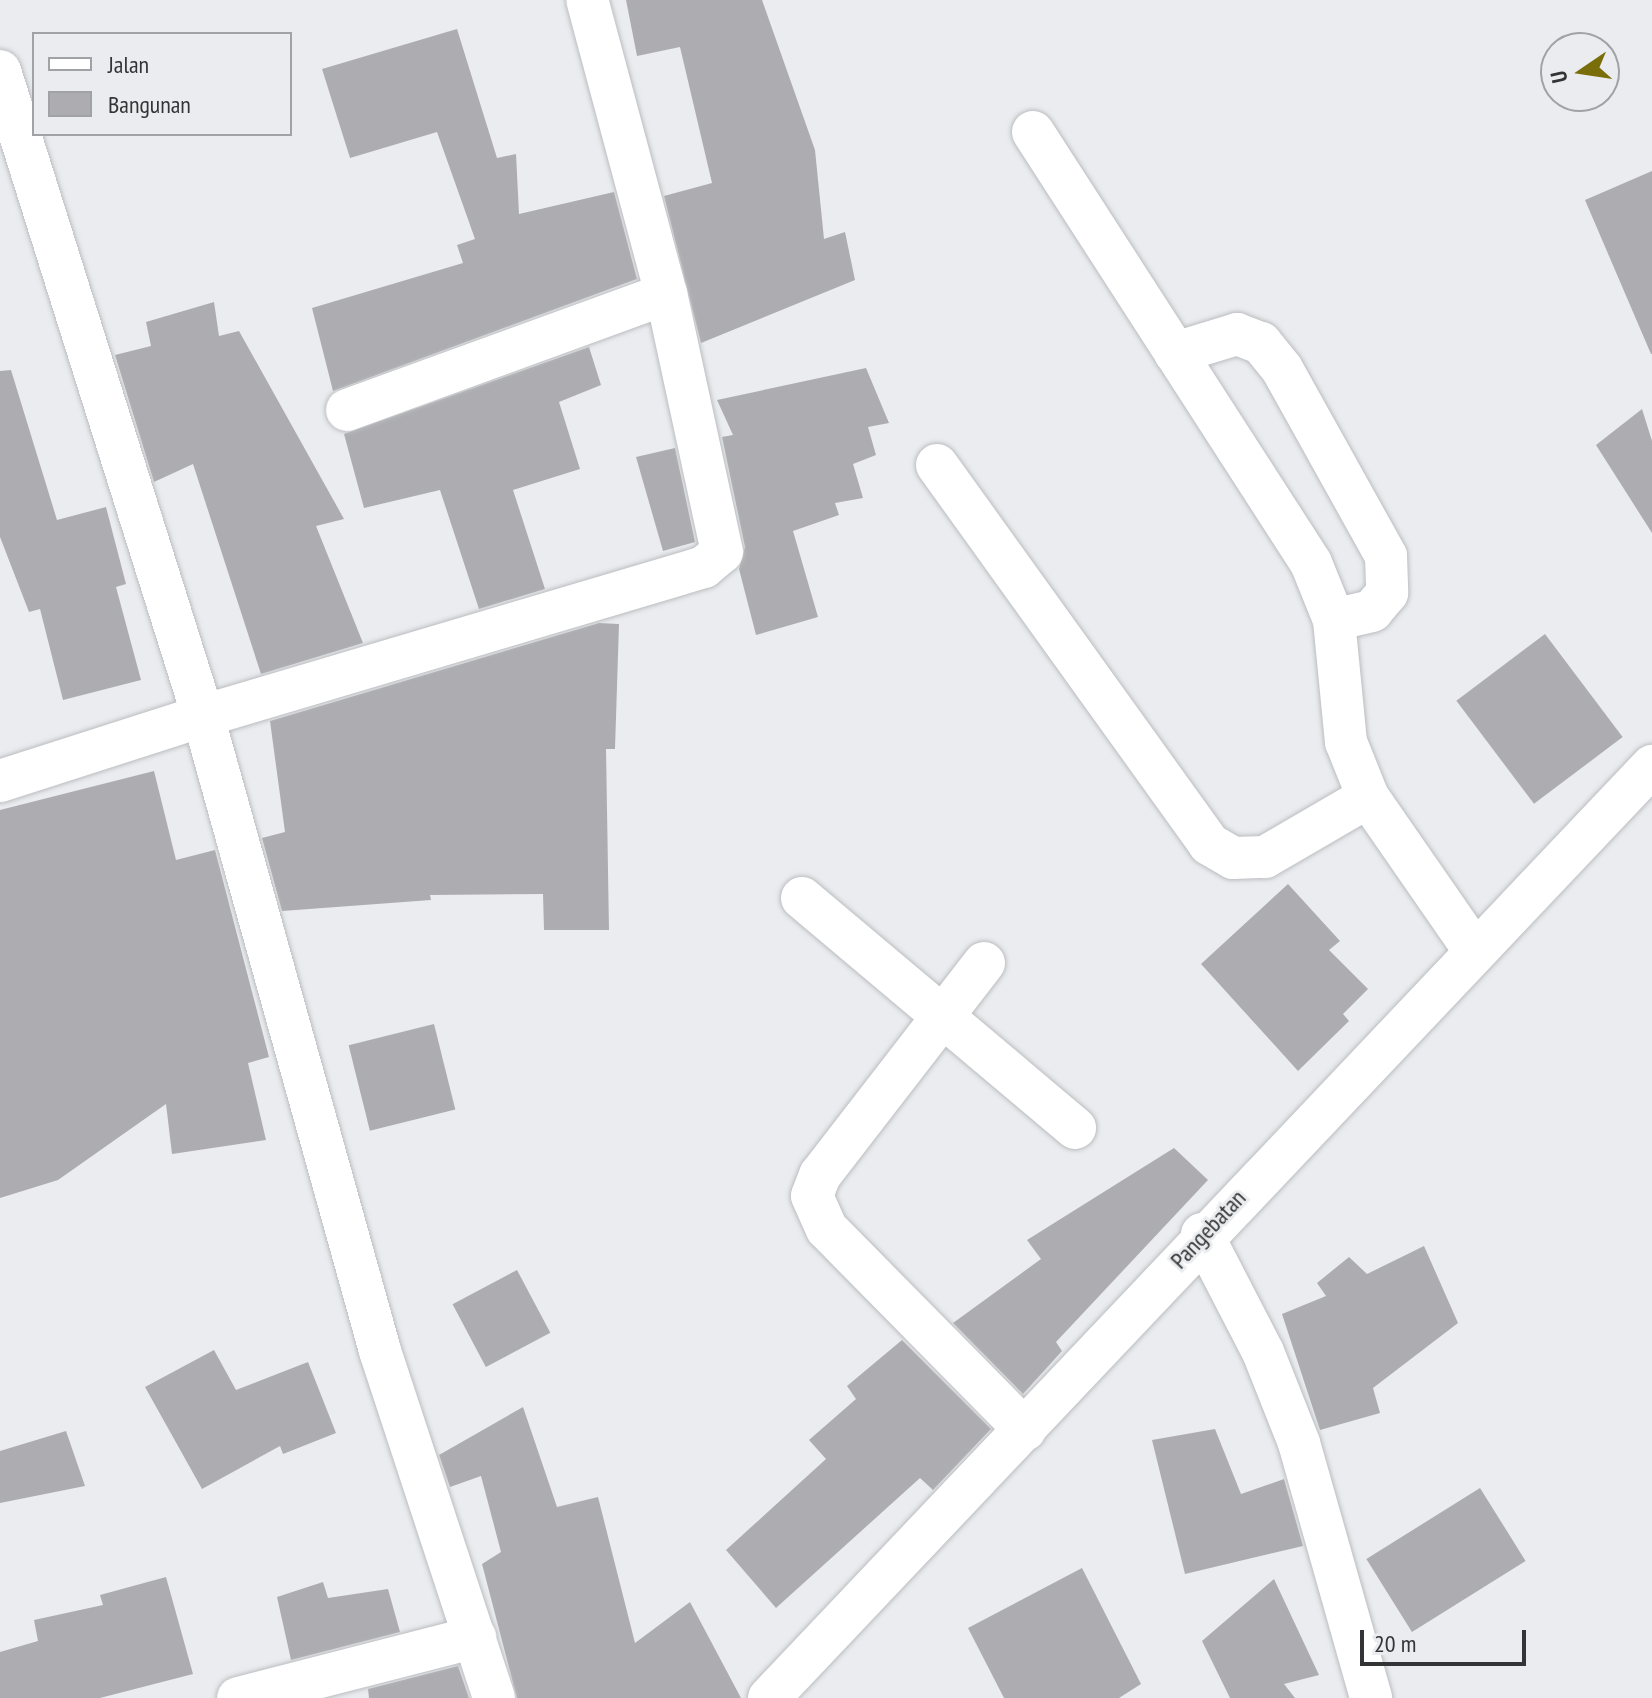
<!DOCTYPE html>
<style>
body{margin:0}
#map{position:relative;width:1652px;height:1698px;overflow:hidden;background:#eaecef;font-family:"PT Sans Narrow",sans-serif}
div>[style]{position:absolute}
.building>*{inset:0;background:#adadb1;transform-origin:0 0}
.roads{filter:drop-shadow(0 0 2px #bbbdc0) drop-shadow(0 0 2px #bbbdc0)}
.street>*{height:42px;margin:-21px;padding:0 21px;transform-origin:21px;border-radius:21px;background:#fff}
span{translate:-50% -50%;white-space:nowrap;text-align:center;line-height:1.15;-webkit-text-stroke:6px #eaecef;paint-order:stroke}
.street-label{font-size:24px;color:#333435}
.legend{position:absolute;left:32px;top:32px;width:260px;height:104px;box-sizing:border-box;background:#eaecef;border:2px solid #a1a2a5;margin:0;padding:10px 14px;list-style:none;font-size:24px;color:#333435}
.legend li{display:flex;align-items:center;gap:16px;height:40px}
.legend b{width:40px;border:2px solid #a1a2a5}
.north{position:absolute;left:1540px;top:32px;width:80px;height:80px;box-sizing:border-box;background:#eaecef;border:2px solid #a1a2a5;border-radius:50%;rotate:257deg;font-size:22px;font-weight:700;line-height:32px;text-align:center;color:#333435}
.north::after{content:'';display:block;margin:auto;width:28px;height:36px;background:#7a6e0a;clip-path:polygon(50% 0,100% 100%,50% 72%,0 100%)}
.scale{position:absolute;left:1360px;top:1630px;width:166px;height:36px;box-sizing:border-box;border:4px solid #333435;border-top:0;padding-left:10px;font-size:24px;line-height:28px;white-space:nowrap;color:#333435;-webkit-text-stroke:6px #eaecef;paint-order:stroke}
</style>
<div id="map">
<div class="building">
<div style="clip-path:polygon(626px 0,762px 0,815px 150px,824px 239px,845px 232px,855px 280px,701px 343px,664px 196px,712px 183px,680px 47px,637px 56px)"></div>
<div style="clip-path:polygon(457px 29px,497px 158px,516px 154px,519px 214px,614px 192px,637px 279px,333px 391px,312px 308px,463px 263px,457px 245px,475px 239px,437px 132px,350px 158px,322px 69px)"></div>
<div style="clip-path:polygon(1652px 171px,1652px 354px,1651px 354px,1585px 200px)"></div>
<div style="clip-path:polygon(214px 302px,219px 336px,239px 331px,344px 519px,316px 526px,363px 643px,261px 674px,193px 464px,154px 482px,115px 355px,151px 346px,146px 322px)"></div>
<div style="clip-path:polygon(589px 347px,601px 385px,559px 402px,580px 469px,513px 490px,545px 589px,479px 609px,440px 490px,364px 508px,344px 434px)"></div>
<div style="clip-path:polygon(866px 368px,889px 423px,868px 427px,876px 455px,853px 464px,863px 498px,835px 503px,839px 515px,793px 531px,818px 617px,756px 635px,739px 569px,745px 547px,722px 437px,733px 435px,717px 400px)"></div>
<div style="clip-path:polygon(11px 370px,57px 520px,106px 507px,126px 584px,116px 587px,141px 680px,63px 700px,40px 609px,29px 612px,0 537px,0 371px)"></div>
<div style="clip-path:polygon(1642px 409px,1652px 441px,1652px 533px,1596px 445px)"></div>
<div style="clip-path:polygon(675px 448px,695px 542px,663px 551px,636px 457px)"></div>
<div style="clip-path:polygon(599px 623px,619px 624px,615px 749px,606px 749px,609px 930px,544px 930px,543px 894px,430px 895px,431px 900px,282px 911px,262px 838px,285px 832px,270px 721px)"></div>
<div style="left:1545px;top:634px;width:129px;height:111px;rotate:53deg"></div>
<div style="clip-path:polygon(154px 771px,176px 860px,215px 850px,269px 1057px,248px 1063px,266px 1140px,172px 1154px,166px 1104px,58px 1180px,0 1198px,0 810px)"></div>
<div style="clip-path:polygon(1288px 884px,1340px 941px,1329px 950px,1368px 989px,1343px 1014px,1349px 1021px,1298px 1071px,1201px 964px)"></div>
<div style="left:434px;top:1024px;width:88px;height:88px;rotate:76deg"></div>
<div style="clip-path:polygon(1174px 1148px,1208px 1180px,1056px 1342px,1062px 1351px,1023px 1394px,953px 1323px,1041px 1259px,1027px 1240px)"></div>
<div style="clip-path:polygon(1424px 1246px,1458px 1323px,1373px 1388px,1380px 1413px,1320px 1430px,1282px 1314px,1326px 1296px,1317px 1283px,1349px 1257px,1367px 1274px)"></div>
<div style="left:517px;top:1270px;width:71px;height:73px;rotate:62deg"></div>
<div style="clip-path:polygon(902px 1340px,991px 1429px,933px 1490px,920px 1478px,776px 1608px,726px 1550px,826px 1459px,809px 1440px,856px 1399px,847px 1386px)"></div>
<div style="clip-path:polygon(214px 1350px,236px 1390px,308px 1362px,336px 1433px,283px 1454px,280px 1446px,202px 1489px,145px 1387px)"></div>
<div style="clip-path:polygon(523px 1407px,557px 1507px,598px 1497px,635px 1643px,690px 1602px,741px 1698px,517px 1698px,482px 1564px,501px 1552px,481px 1476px,450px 1487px,439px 1455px)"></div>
<div style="clip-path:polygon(1215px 1429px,1241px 1494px,1284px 1479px,1303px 1546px,1185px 1574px,1152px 1440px)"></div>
<div style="clip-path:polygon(66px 1431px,85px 1486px,0 1503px,0 1451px)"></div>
<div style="left:1480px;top:1488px;width:86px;height:134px;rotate:58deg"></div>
<div style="clip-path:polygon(1082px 1568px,1141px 1684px,1119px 1698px,1004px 1698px,968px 1628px)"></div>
<div style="clip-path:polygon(166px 1577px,193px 1674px,100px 1698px,0 1698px,0 1652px,38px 1641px,34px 1620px,103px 1605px,100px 1595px)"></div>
<div style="clip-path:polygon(1274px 1579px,1319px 1675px,1284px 1684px,1295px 1698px,1230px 1698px,1202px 1641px)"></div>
<div style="clip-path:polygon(323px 1582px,328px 1598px,388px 1589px,400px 1632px,291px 1660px,277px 1597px)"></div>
<div style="clip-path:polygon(458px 1666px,469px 1698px,369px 1698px,368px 1689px)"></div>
</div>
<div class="roads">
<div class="street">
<div style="left:0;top:71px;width:676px;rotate:72.53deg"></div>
<div style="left:203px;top:716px;width:523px;rotate:-16.56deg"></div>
<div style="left:704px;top:567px;width:23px;rotate:-40deg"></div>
<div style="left:722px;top:552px;width:264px;rotate:-102.2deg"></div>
<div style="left:666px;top:294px;width:304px;rotate:-105deg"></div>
<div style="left:1033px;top:132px;width:513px;rotate:57.18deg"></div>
<div style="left:1311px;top:563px;width:61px;rotate:68deg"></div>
<div style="left:1334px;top:620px;width:123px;rotate:84.4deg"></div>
<div style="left:1346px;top:742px;width:59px;rotate:68.2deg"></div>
<div style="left:1368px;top:797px;width:186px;rotate:55.3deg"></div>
<div style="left:1175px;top:353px;width:65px;rotate:-17deg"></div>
<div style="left:1237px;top:334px;width:26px;rotate:21deg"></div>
<div style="left:1261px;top:343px;width:33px;rotate:51deg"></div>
<div style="left:1282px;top:369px;width:214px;rotate:60.9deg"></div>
<div style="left:1386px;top:556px;width:37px;rotate:88deg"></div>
<div style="left:1387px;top:593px;width:23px;rotate:130deg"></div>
<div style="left:1372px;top:611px;width:39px;rotate:167deg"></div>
<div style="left:347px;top:410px;width:339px;rotate:-20deg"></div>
<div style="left:937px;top:465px;width:467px;rotate:54.3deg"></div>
<div style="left:1209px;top:844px;width:28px;rotate:30deg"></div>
<div style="left:1233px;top:858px;width:32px;rotate:-2deg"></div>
<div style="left:1265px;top:857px;width:119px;rotate:-30.2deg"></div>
<div style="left:0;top:781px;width:213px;rotate:-17.8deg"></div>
<div style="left:203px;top:716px;width:659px;rotate:74.42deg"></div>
<div style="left:380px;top:1351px;width:365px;rotate:71.8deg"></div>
<div style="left:802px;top:898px;width:357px;rotate:40.1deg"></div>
<div style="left:984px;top:963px;width:268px;rotate:127.7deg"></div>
<div style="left:820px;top:1175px;width:22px;rotate:111deg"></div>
<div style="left:812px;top:1196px;width:36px;rotate:66deg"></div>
<div style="left:827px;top:1229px;width:282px;rotate:45.4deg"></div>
<div style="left:1202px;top:1234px;width:133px;rotate:62.7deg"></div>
<div style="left:1263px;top:1352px;width:98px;rotate:68.4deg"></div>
<div style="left:1299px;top:1443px;width:265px;rotate:74.2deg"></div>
<div style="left:238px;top:1698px;width:245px;rotate:-14.4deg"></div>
<div style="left:769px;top:1698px;width:1284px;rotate:-46.55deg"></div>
</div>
</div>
<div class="street-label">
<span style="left:1208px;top:1229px;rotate:-47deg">Pangebatan</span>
</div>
<ul class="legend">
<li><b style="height:10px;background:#fff"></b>Jalan</li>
<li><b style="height:22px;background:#adadb1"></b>Bangunan</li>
</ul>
<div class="north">U</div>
<div class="scale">20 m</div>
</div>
